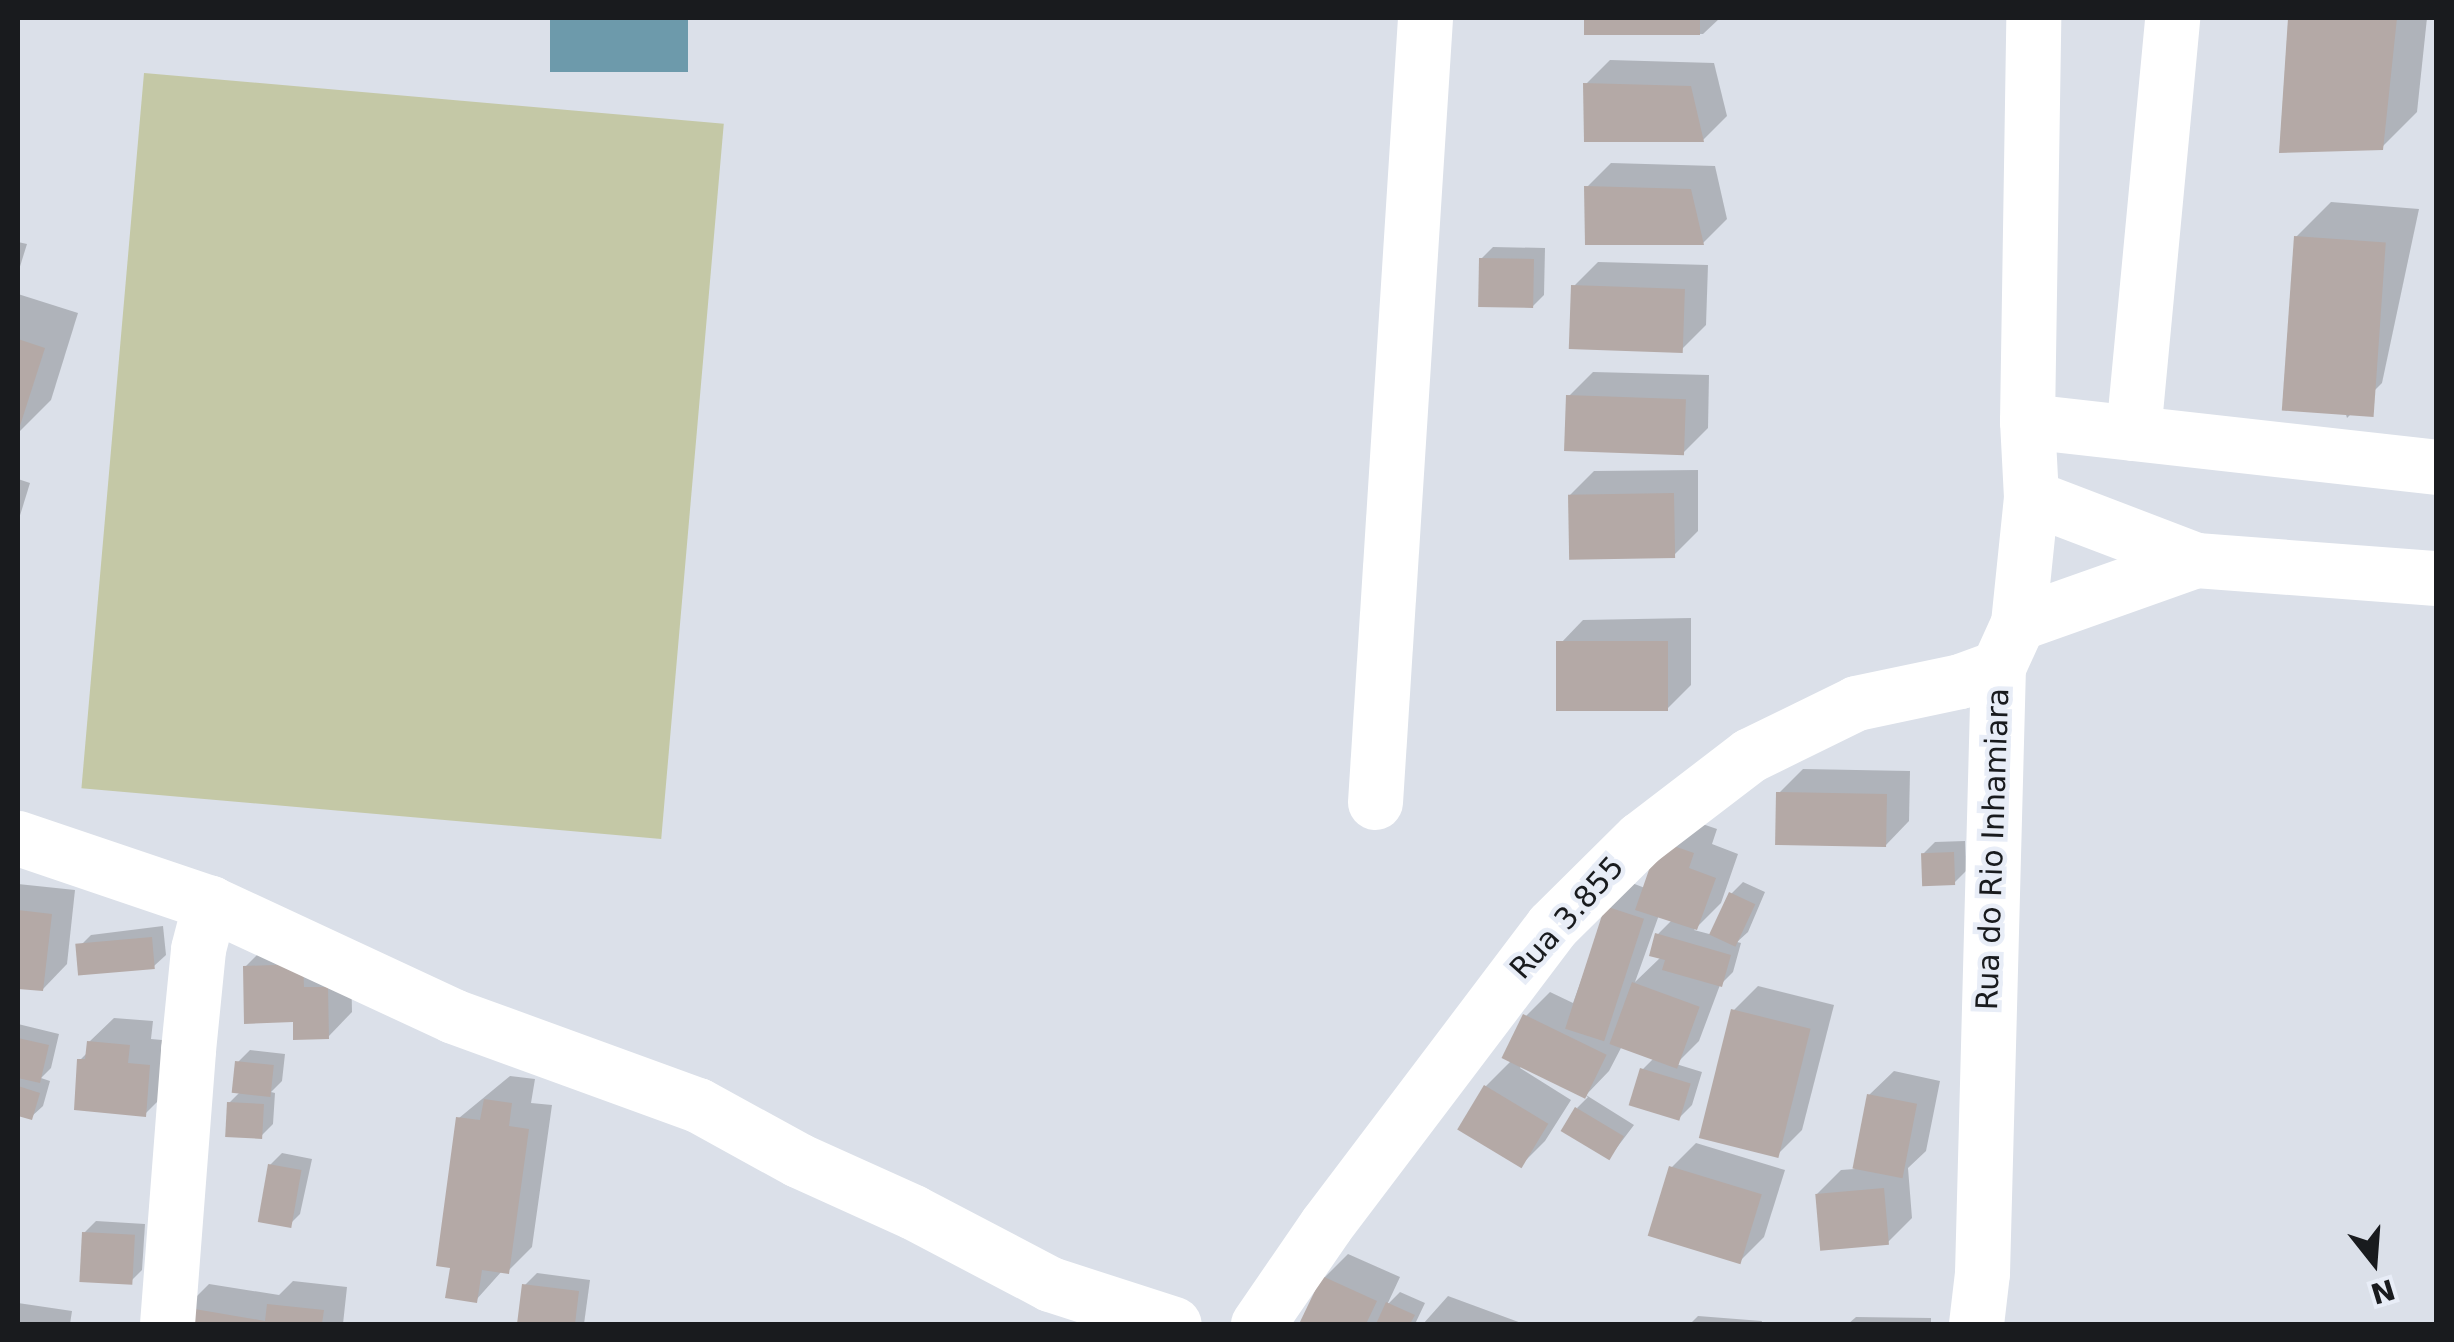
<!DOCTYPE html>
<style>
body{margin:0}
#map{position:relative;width:2454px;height:1342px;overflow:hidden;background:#dbe0e9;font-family:"DejaVu Sans",sans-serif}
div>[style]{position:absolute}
.green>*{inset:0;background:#c4c8a6;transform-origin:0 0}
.water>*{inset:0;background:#6d9aab;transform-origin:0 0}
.shadow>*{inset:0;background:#0003}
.building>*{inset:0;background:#b4a9a6;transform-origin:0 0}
.minor>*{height:55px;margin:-27.5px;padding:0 27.5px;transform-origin:27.5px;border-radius:27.5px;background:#fff}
span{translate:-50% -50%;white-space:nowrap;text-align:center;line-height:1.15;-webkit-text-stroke:9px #e8edf7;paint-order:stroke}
.street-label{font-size:30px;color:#191b1e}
.frame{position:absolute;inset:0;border:20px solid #191b1e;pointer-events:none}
.north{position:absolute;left:2324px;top:1212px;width:100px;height:100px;-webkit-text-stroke:8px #e8edf7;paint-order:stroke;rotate:163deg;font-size:28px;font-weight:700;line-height:40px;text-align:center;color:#191b1e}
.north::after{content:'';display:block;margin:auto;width:35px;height:45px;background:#191b1e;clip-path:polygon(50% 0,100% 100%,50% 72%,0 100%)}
</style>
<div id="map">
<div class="green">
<div style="left:144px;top:73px;width:582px;height:718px;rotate:5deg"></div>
</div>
<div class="water">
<div style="left:550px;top:18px;width:138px;height:54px"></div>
</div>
<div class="shadow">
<div style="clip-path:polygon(1587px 18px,1720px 18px,1703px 34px,1587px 32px)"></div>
<div style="clip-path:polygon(2290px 18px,2427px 18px,2417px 112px,2382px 147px,2281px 151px)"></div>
<div style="clip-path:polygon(1610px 60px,1714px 63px,1727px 116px,1703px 140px,1586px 84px)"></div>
<div style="clip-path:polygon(1611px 163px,1715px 166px,1727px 219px,1703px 243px,1587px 187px)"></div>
<div style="clip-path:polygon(2331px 202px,2419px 209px,2382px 383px,2347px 418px,2296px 237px)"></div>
<div style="clip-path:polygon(18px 242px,27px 244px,18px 273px)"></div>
<div style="clip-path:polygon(1493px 247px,1545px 248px,1544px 295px,1532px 307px,1481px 259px)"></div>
<div style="clip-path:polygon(1598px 262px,1708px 265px,1706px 325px,1682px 349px,1574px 286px)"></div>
<div style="clip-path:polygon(18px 294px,78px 313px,51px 400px,18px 433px)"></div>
<div style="clip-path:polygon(1593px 372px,1709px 375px,1708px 428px,1684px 452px,1569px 396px)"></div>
<div style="clip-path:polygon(1698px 470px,1698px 531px,1674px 555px,1570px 495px,1594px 471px)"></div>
<div style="clip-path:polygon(18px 479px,30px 483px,18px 522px)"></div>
<div style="clip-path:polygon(1691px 618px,1691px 685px,1667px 709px,1559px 645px,1583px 620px)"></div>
<div style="clip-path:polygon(1803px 769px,1910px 771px,1909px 821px,1885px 846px,1779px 793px)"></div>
<div style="clip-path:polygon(evenodd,1685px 818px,1717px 829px,1712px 844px,1738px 854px,1721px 903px,1694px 930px,1713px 935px,1731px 894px,1743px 882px,1765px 892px,1748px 932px,1737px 942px,1741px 943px,1733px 972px,1720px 985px,1699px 1041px,1676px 1064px,1702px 1072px,1692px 1105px,1680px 1117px,1642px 1070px,1654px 1058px,1622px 1046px,1609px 1071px,1586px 1095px,1634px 1125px,1609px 1158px,1577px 1108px,1588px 1097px,1522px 1065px,1520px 1068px,1571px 1100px,1545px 1141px,1521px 1165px,1461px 1128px,1486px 1086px,1512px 1060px,1526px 1016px,1550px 992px,1573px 1003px,1608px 907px,1632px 883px,1645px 888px,1685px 818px,1659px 915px,1672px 920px,1657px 935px,1661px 957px,1635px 982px,1659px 915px)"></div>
<div style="clip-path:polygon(1965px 841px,1966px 871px,1954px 883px,1923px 854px,1935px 842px)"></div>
<div style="clip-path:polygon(18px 884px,75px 890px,67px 964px,43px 989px,18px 986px)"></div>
<div style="clip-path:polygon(163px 926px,166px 955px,154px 966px,79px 947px,91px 935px)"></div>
<div style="clip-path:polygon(269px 943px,351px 964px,352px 1012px,328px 1037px,295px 1019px,245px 967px)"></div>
<div style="clip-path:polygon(1758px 986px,1834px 1005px,1802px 1130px,1777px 1155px,1733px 1011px)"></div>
<div style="clip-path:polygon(114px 1018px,153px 1021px,151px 1039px,173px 1041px,169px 1090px,145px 1114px,80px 1060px,89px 1051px,89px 1042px)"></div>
<div style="clip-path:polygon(18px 1024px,59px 1034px,51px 1068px,41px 1078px,50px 1081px,43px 1106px,31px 1117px,18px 1115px)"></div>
<div style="clip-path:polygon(250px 1050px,285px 1054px,282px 1081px,271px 1092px,275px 1093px,273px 1124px,261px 1136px,229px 1103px,241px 1091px,238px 1062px)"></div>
<div style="clip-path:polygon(1894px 1071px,1940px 1081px,1926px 1151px,1908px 1168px,1912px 1218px,1887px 1243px,1817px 1194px,1841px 1170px,1855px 1169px,1869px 1095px)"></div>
<div style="clip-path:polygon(510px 1076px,535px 1079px,531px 1103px,552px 1105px,532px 1247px,508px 1271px,502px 1271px,476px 1300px,453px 1266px,459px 1118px)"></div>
<div style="clip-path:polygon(1696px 1143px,1785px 1170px,1764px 1237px,1740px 1261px,1671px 1168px)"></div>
<div style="clip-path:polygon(282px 1153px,312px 1159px,300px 1214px,288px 1226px,270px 1165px)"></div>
<div style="clip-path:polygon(96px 1221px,145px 1224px,142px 1270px,130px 1282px,84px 1233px)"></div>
<div style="clip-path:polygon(1348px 1254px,1400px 1277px,1387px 1305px,1400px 1292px,1425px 1303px,1415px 1324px,1302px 1324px,1324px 1278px)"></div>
<div style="clip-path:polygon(537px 1273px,590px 1280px,584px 1324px,519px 1324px,525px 1285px)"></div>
<div style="clip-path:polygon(293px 1281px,347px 1287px,343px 1324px,182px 1324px,185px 1308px,209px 1284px,279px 1295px)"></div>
<div style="clip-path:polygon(1448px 1296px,1524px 1324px,1423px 1324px)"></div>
<div style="clip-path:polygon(18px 1303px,72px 1311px,70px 1324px,18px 1324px)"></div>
<div style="clip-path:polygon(1698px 1316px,1762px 1321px,1761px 1324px,1690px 1324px)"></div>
<div style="clip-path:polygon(1856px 1317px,1931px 1318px,1931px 1324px,1848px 1324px)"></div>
</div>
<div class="building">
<div style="left:1584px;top:18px;width:116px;height:17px"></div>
<div style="clip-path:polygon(2288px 18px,2397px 18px,2383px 150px,2279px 153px)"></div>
<div style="clip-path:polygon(1583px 83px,1691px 86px,1704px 142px,1584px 142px)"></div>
<div style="clip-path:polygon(1584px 186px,1691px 189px,1704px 245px,1585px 245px)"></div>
<div style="left:2294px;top:236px;width:92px;height:175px;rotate:4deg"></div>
<div style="left:1479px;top:258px;width:55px;height:49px;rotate:1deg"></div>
<div style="left:1571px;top:285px;width:114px;height:64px;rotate:2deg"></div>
<div style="clip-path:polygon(18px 339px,45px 348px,18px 432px)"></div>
<div style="left:1566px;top:395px;width:120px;height:56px;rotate:2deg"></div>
<div style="left:1674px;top:493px;width:65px;height:106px;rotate:89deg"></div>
<div style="left:1668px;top:641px;width:70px;height:112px;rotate:90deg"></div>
<div style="left:1776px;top:792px;width:111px;height:53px;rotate:1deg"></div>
<div style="clip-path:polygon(1659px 841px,1694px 853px,1689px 868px,1716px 878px,1697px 930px,1635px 910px)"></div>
<div style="left:1954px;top:852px;width:33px;height:33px;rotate:88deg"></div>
<div style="left:1729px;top:892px;width:29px;height:47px;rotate:25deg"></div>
<div style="left:1605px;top:906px;width:41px;height:129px;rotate:18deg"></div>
<div style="clip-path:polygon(18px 910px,52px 914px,43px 991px,18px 989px)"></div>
<div style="clip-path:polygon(1655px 933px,1731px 955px,1722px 987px,1662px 970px,1665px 960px,1649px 956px)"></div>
<div style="left:152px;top:937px;width:32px;height:77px;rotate:85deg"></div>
<div style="clip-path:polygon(303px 964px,304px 987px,328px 987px,329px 1039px,293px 1040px,293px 1022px,244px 1024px,243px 966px)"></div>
<div style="left:1632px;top:982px;width:72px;height:66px;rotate:20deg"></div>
<div style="left:1731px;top:1009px;width:82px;height:133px;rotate:14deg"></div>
<div style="left:1523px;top:1014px;width:93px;height:49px;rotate:26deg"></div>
<div style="clip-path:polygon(18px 1038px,49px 1045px,40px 1083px,18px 1078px)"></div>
<div style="clip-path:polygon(87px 1041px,130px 1045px,128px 1063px,150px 1065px,146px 1117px,74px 1110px,77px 1059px,85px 1059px)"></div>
<div style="left:235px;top:1061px;width:39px;height:32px;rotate:6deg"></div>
<div style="left:1640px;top:1068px;width:53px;height:39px;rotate:17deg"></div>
<div style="left:1484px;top:1085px;width:75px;height:52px;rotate:31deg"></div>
<div style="clip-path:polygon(18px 1086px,40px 1093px,32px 1120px,18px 1116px)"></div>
<div style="left:1867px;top:1094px;width:51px;height:76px;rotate:11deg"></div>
<div style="clip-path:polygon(484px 1099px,512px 1103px,509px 1126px,529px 1129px,509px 1274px,482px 1270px,477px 1303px,445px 1298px,450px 1268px,436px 1266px,456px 1117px,480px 1120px)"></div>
<div style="left:227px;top:1102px;width:37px;height:35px;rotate:3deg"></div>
<div style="left:1575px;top:1107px;width:57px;height:28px;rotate:31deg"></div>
<div style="left:268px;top:1164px;width:34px;height:59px;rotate:10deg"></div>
<div style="left:1669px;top:1166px;width:97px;height:73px;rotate:17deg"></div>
<div style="left:1884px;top:1188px;width:57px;height:69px;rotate:85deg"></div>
<div style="left:82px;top:1232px;width:53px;height:50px;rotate:3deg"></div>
<div style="clip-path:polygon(1322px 1276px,1377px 1301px,1366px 1324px,1299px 1324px)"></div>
<div style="clip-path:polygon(522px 1284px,579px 1291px,575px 1324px,517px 1324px)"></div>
<div style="clip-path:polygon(1386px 1302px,1415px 1315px,1410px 1324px,1376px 1324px)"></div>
<div style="clip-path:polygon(267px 1304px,324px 1310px,322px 1324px,180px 1324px,183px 1307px,265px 1321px)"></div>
</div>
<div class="minor">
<div style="left:2027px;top:421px;width:412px;rotate:6.4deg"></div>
<div style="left:2133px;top:433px;width:417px;rotate:-84.6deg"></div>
<div style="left:2031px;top:497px;width:177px;rotate:20.9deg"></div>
<div style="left:2196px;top:560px;width:241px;rotate:4.3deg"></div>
<div style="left:2018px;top:623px;width:189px;rotate:-19.5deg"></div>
<div style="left:1375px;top:802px;width:786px;rotate:-86.35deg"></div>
<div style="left:18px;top:838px;width:203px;rotate:18.7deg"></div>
<div style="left:210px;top:903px;width:268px;rotate:24.9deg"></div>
<div style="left:453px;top:1016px;width:261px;rotate:20deg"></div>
<div style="left:698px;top:1105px;width:114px;rotate:28.8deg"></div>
<div style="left:798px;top:1160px;width:126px;rotate:24.3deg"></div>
<div style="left:913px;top:1212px;width:155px;rotate:27.7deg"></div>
<div style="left:1050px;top:1284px;width:130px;rotate:17.9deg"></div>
<div style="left:167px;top:1324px;width:275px;rotate:-85.6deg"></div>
<div style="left:188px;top:1050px;width:101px;rotate:-84.3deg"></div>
<div style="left:198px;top:949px;width:48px;rotate:-75.4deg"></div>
<div style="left:1258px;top:1324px;width:120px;rotate:-55.5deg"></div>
<div style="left:1326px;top:1225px;width:375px;rotate:-52.9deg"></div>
<div style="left:1552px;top:926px;width:124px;rotate:-44.7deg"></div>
<div style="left:1640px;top:839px;width:138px;rotate:-37.4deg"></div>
<div style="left:1750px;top:755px;width:118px;rotate:-26.1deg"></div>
<div style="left:1856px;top:703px;width:106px;rotate:-11.9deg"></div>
<div style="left:1960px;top:681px;width:40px;rotate:-20.2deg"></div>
<div style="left:1976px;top:1324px;width:51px;rotate:-83.3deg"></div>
<div style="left:1982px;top:1273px;width:606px;rotate:-88.49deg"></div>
<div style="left:1998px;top:667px;width:48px;rotate:-65.6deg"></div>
<div style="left:2018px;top:623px;width:127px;rotate:-84.1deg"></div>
<div style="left:2031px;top:497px;width:76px;rotate:-93deg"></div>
<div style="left:2027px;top:421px;width:403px;rotate:-89.1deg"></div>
</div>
<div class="street-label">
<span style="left:1993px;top:849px;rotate:-88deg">Rua do Rio Inhamiara</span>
<span style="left:1567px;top:918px;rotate:-48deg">Rua 3.855</span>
</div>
<div class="frame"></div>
<div class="north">N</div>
</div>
